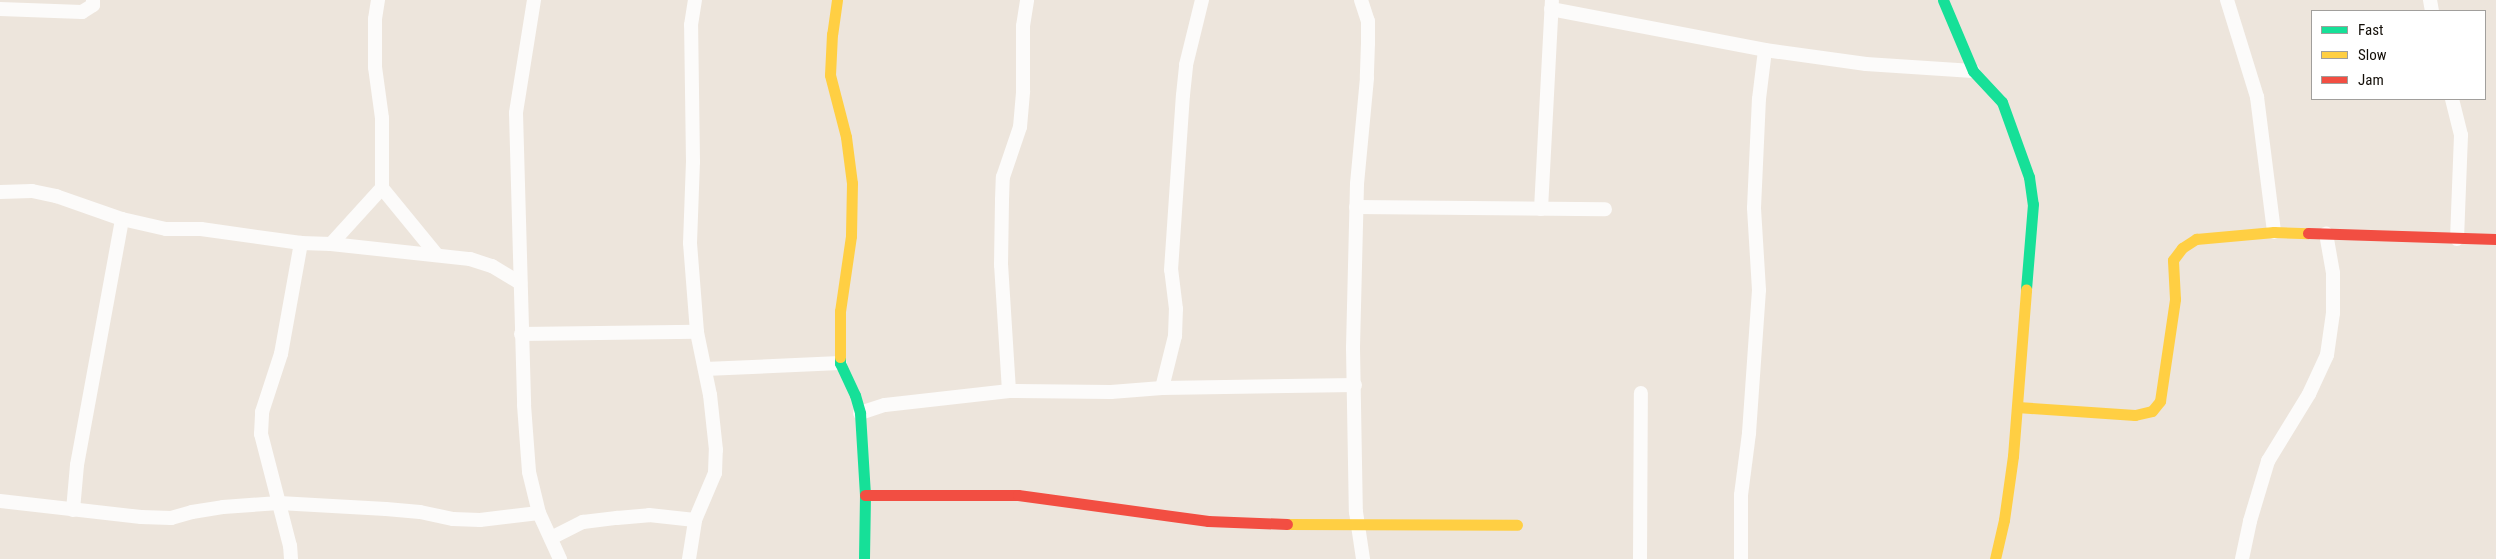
<!DOCTYPE html>
<style>
body{margin:0}
#map{position:relative;width:2496px;height:559px;overflow:hidden;background:#ede5dc;font-family:"Roboto Condensed",sans-serif}
div>[style]{position:absolute}
.street>*{height:14px;margin:-7px;padding:0 7px;transform-origin:7px;border-radius:7px;background:#fcfbfa}
.fast>*{height:11px;margin:-5.5px;padding:0 5.5px;transform-origin:5.5px;border-radius:5.5px;background:#16e098}
.slow>*{height:11px;margin:-5.5px;padding:0 5.5px;transform-origin:5.5px;border-radius:5.5px;background:#ffcf43}
.jam>*{height:11px;margin:-5.5px;padding:0 5.5px;transform-origin:5.5px;border-radius:5.5px;background:#f24e42}
span{translate:-50% -50%;white-space:nowrap;text-align:center;line-height:1.15;-webkit-text-stroke:4px #fff;paint-order:stroke}
.legend{position:absolute;left:2311px;top:10px;width:175px;height:90px;box-sizing:border-box;background:#fff;border:1px solid #a19f9c;margin:0;padding:6px 9px;list-style:none;font-size:15px;color:#130e08}
.legend li{display:flex;align-items:center;gap:10px;height:25px}
.legend b{width:25px;border:1px solid #a19f9c}
</style>
<div id="map">
<div class="street">
<div style="left:378px;top:0;width:19px;rotate:99deg"></div>
<div style="left:375px;top:19px;width:48px;rotate:90deg"></div>
<div style="left:375px;top:67px;width:51px;rotate:82.2deg"></div>
<div style="left:382px;top:118px;width:70px;rotate:90deg"></div>
<div style="left:382px;top:188px;width:85px;rotate:50.7deg"></div>
<div style="left:534px;top:0;width:114px;rotate:99.1deg"></div>
<div style="left:516px;top:113px;width:292px;rotate:88.4deg"></div>
<div style="left:524px;top:405px;width:67px;rotate:85.7deg"></div>
<div style="left:529px;top:472px;width:42px;rotate:76.3deg"></div>
<div style="left:539px;top:513px;width:51px;rotate:65.5deg"></div>
<div style="left:1361px;top:0;width:22px;rotate:72deg"></div>
<div style="left:1368px;top:21px;width:22px;rotate:90deg"></div>
<div style="left:1368px;top:43px;width:35px;rotate:92deg"></div>
<div style="left:1367px;top:78px;width:106px;rotate:95.4deg"></div>
<div style="left:1357px;top:184px;width:164px;rotate:91.4deg"></div>
<div style="left:1353px;top:348px;width:164px;rotate:89deg"></div>
<div style="left:1356px;top:512px;width:48px;rotate:81.5deg"></div>
<div style="left:2227px;top:0;width:102px;rotate:72.8deg"></div>
<div style="left:2257px;top:97px;width:136px;rotate:82.8deg"></div>
<div style="left:2430px;top:0;width:11px;rotate:80deg"></div>
<div style="left:0;top:9px;width:82px;rotate:2.1deg"></div>
<div style="left:82px;top:12px;width:13px;rotate:-32deg"></div>
<div style="left:93px;top:5px;width:5px;rotate:-90deg"></div>
<div style="left:1551px;top:9px;width:218px;rotate:10.8deg"></div>
<div style="left:1765px;top:50px;width:102px;rotate:7.9deg"></div>
<div style="left:1866px;top:64px;width:107px;rotate:3.7deg"></div>
<div style="left:2452px;top:99px;width:37px;rotate:76deg"></div>
<div style="left:2461px;top:135px;width:104px;rotate:92.2deg"></div>
<div style="left:0;top:192px;width:32px;rotate:-2deg"></div>
<div style="left:32px;top:191px;width:25px;rotate:12deg"></div>
<div style="left:56px;top:196px;width:70px;rotate:19.2deg"></div>
<div style="left:122px;top:219px;width:45px;rotate:12.8deg"></div>
<div style="left:166px;top:229px;width:35px"></div>
<div style="left:201px;top:229px;width:101px;rotate:8deg"></div>
<div style="left:301px;top:243px;width:30px;rotate:2deg"></div>
<div style="left:331px;top:244px;width:140px;rotate:6.2deg"></div>
<div style="left:470px;top:259px;width:23px;rotate:18deg"></div>
<div style="left:492px;top:266px;width:33px;rotate:31deg"></div>
<div style="left:1356px;top:207px;width:249px;rotate:0.5deg"></div>
<div style="left:1541px;top:209px;width:208px;rotate:-87deg"></div>
<div style="left:331px;top:244px;width:76px;rotate:-47.7deg"></div>
<div style="left:521px;top:334px;width:176px;rotate:-0.7deg"></div>
<div style="left:705px;top:369px;width:135px;rotate:-2.5deg"></div>
<div style="left:1162px;top:388px;width:54px;rotate:-76deg"></div>
<div style="left:1175px;top:336px;width:27px;rotate:-88deg"></div>
<div style="left:1176px;top:309px;width:39px;rotate:-97deg"></div>
<div style="left:1171px;top:270px;width:175px;rotate:-86.1deg"></div>
<div style="left:1183px;top:95px;width:30px;rotate:-84deg"></div>
<div style="left:1186px;top:65px;width:67px;rotate:-76.2deg"></div>
<div style="left:1009px;top:391px;width:126px;rotate:-93.6deg"></div>
<div style="left:1001px;top:265px;width:65px;rotate:-89.1deg"></div>
<div style="left:1002px;top:200px;width:23px;rotate:-88deg"></div>
<div style="left:1003px;top:177px;width:53px;rotate:-71.2deg"></div>
<div style="left:1020px;top:127px;width:36px;rotate:-85deg"></div>
<div style="left:1023px;top:91px;width:65px;rotate:-90deg"></div>
<div style="left:1023px;top:26px;width:26px;rotate:-81deg"></div>
<div style="left:860px;top:413px;width:26px;rotate:-18deg"></div>
<div style="left:885px;top:405px;width:125px;rotate:-6.4deg"></div>
<div style="left:1009px;top:391px;width:102px;rotate:0.6deg"></div>
<div style="left:1111px;top:392px;width:51px;rotate:-4.5deg"></div>
<div style="left:1162px;top:388px;width:193px;rotate:-0.9deg"></div>
<div style="left:0;top:501px;width:142px;rotate:6.5deg"></div>
<div style="left:141px;top:517px;width:30px;rotate:2deg"></div>
<div style="left:171px;top:518px;width:22px;rotate:-16deg"></div>
<div style="left:192px;top:512px;width:31px;rotate:-9deg"></div>
<div style="left:223px;top:507px;width:56px;rotate:-4.1deg"></div>
<div style="left:279px;top:503px;width:107px;rotate:3.2deg"></div>
<div style="left:386px;top:509px;width:34px;rotate:5deg"></div>
<div style="left:420px;top:512px;width:34px;rotate:12deg"></div>
<div style="left:453px;top:519px;width:27px;rotate:2deg"></div>
<div style="left:480px;top:520px;width:59px;rotate:-6.8deg"></div>
<div style="left:73px;top:510px;width:45px;rotate:-84.9deg"></div>
<div style="left:77px;top:465px;width:250px;rotate:-79.6deg"></div>
<div style="left:551px;top:538px;width:36px;rotate:-27deg"></div>
<div style="left:583px;top:522px;width:34px;rotate:-7deg"></div>
<div style="left:617px;top:518px;width:32px;rotate:-5deg"></div>
<div style="left:649px;top:515px;width:46px;rotate:6.2deg"></div>
<div style="left:291px;top:559px;width:13px;rotate:-94deg"></div>
<div style="left:290px;top:546px;width:116px;rotate:-104.5deg"></div>
<div style="left:261px;top:434px;width:22px;rotate:-87deg"></div>
<div style="left:262px;top:412px;width:61px;rotate:-71.9deg"></div>
<div style="left:281px;top:354px;width:113px;rotate:-79.8deg"></div>
<div style="left:689px;top:559px;width:39px;rotate:-81deg"></div>
<div style="left:695px;top:520px;width:51px;rotate:-66.9deg"></div>
<div style="left:715px;top:473px;width:23px;rotate:-88deg"></div>
<div style="left:716px;top:450px;width:55px;rotate:-96.2deg"></div>
<div style="left:710px;top:395px;width:64px;rotate:-101.7deg"></div>
<div style="left:697px;top:332px;width:89px;rotate:-94.5deg"></div>
<div style="left:690px;top:243px;width:81px;rotate:-87.9deg"></div>
<div style="left:693px;top:162px;width:137px;rotate:-90.8deg"></div>
<div style="left:691px;top:25px;width:25px;rotate:-81deg"></div>
<div style="left:1640px;top:559px;width:166px;rotate:-89.7deg"></div>
<div style="left:1741px;top:559px;width:64px;rotate:-90deg"></div>
<div style="left:1741px;top:495px;width:63px;rotate:-82.6deg"></div>
<div style="left:1749px;top:433px;width:143px;rotate:-86deg"></div>
<div style="left:1759px;top:290px;width:82px;rotate:-93.5deg"></div>
<div style="left:1754px;top:208px;width:109px;rotate:-87.4deg"></div>
<div style="left:1759px;top:99px;width:49px;rotate:-83deg"></div>
<div style="left:2242px;top:559px;width:39px;rotate:-78deg"></div>
<div style="left:2250px;top:521px;width:63px;rotate:-73.3deg"></div>
<div style="left:2268px;top:461px;width:79px;rotate:-58.5deg"></div>
<div style="left:2309px;top:394px;width:43px;rotate:-65.2deg"></div>
<div style="left:2327px;top:355px;width:42px;rotate:-81.9deg"></div>
<div style="left:2333px;top:313px;width:40px;rotate:-90deg"></div>
<div style="left:2333px;top:273px;width:40px;rotate:-100deg"></div>
</div>
<div class="fast">
<div style="left:1943px;top:0;width:77px;rotate:67.1deg"></div>
<div style="left:1973px;top:71px;width:42px;rotate:46.9deg"></div>
<div style="left:2002px;top:102px;width:80px;rotate:70.2deg"></div>
<div style="left:2029px;top:177px;width:27px;rotate:82deg"></div>
<div style="left:2033px;top:204px;width:86px;rotate:94.7deg"></div>
<div style="left:840px;top:357px;width:6px;rotate:90deg"></div>
<div style="left:840px;top:363px;width:35px;rotate:65deg"></div>
<div style="left:855px;top:395px;width:19px;rotate:74deg"></div>
<div style="left:860px;top:413px;width:82px;rotate:86.5deg"></div>
<div style="left:865px;top:495px;width:64px;rotate:90.9deg"></div>
</div>
<div class="slow">
<div style="left:837px;top:0;width:34px;rotate:98deg"></div>
<div style="left:832px;top:34px;width:41px;rotate:92.8deg"></div>
<div style="left:830px;top:75px;width:64px;rotate:75.5deg"></div>
<div style="left:846px;top:137px;width:46px;rotate:82.6deg"></div>
<div style="left:852px;top:183px;width:53px;rotate:91.1deg"></div>
<div style="left:851px;top:236px;width:76px;rotate:98.3deg"></div>
<div style="left:840px;top:311px;width:46px;rotate:90deg"></div>
<div style="left:2017px;top:407px;width:118px;rotate:3.9deg"></div>
<div style="left:2135px;top:415px;width:17px;rotate:-13deg"></div>
<div style="left:2152px;top:411px;width:13px;rotate:-51deg"></div>
<div style="left:2160px;top:401px;width:103px;rotate:-81.6deg"></div>
<div style="left:2175px;top:299px;width:39px;rotate:-93deg"></div>
<div style="left:2173px;top:260px;width:15px;rotate:-53deg"></div>
<div style="left:2182px;top:248px;width:17px;rotate:-33deg"></div>
<div style="left:2196px;top:239px;width:78px;rotate:-5.1deg"></div>
<div style="left:2274px;top:232px;width:34px;rotate:2deg"></div>
<div style="left:1287px;top:524px;width:230px;rotate:0.2deg"></div>
<div style="left:1995px;top:559px;width:40px;rotate:-77deg"></div>
<div style="left:2004px;top:520px;width:65px;rotate:-82deg"></div>
<div style="left:2013px;top:456px;width:167px;rotate:-85.5deg"></div>
</div>
<div class="jam">
<div style="left:2308px;top:233px;width:188px;rotate:1.8deg"></div>
<div style="left:865px;top:495px;width:153px"></div>
<div style="left:1018px;top:495px;width:192px;rotate:7.8deg"></div>
<div style="left:1208px;top:521px;width:79px;rotate:2.2deg"></div>
</div>
<ul class="legend">
<li><b style="height:6px;background:#16e098"></b>Fast</li>
<li><b style="height:6px;background:#ffcf43"></b>Slow</li>
<li><b style="height:6px;background:#f24e42"></b>Jam</li>
</ul>
</div>
